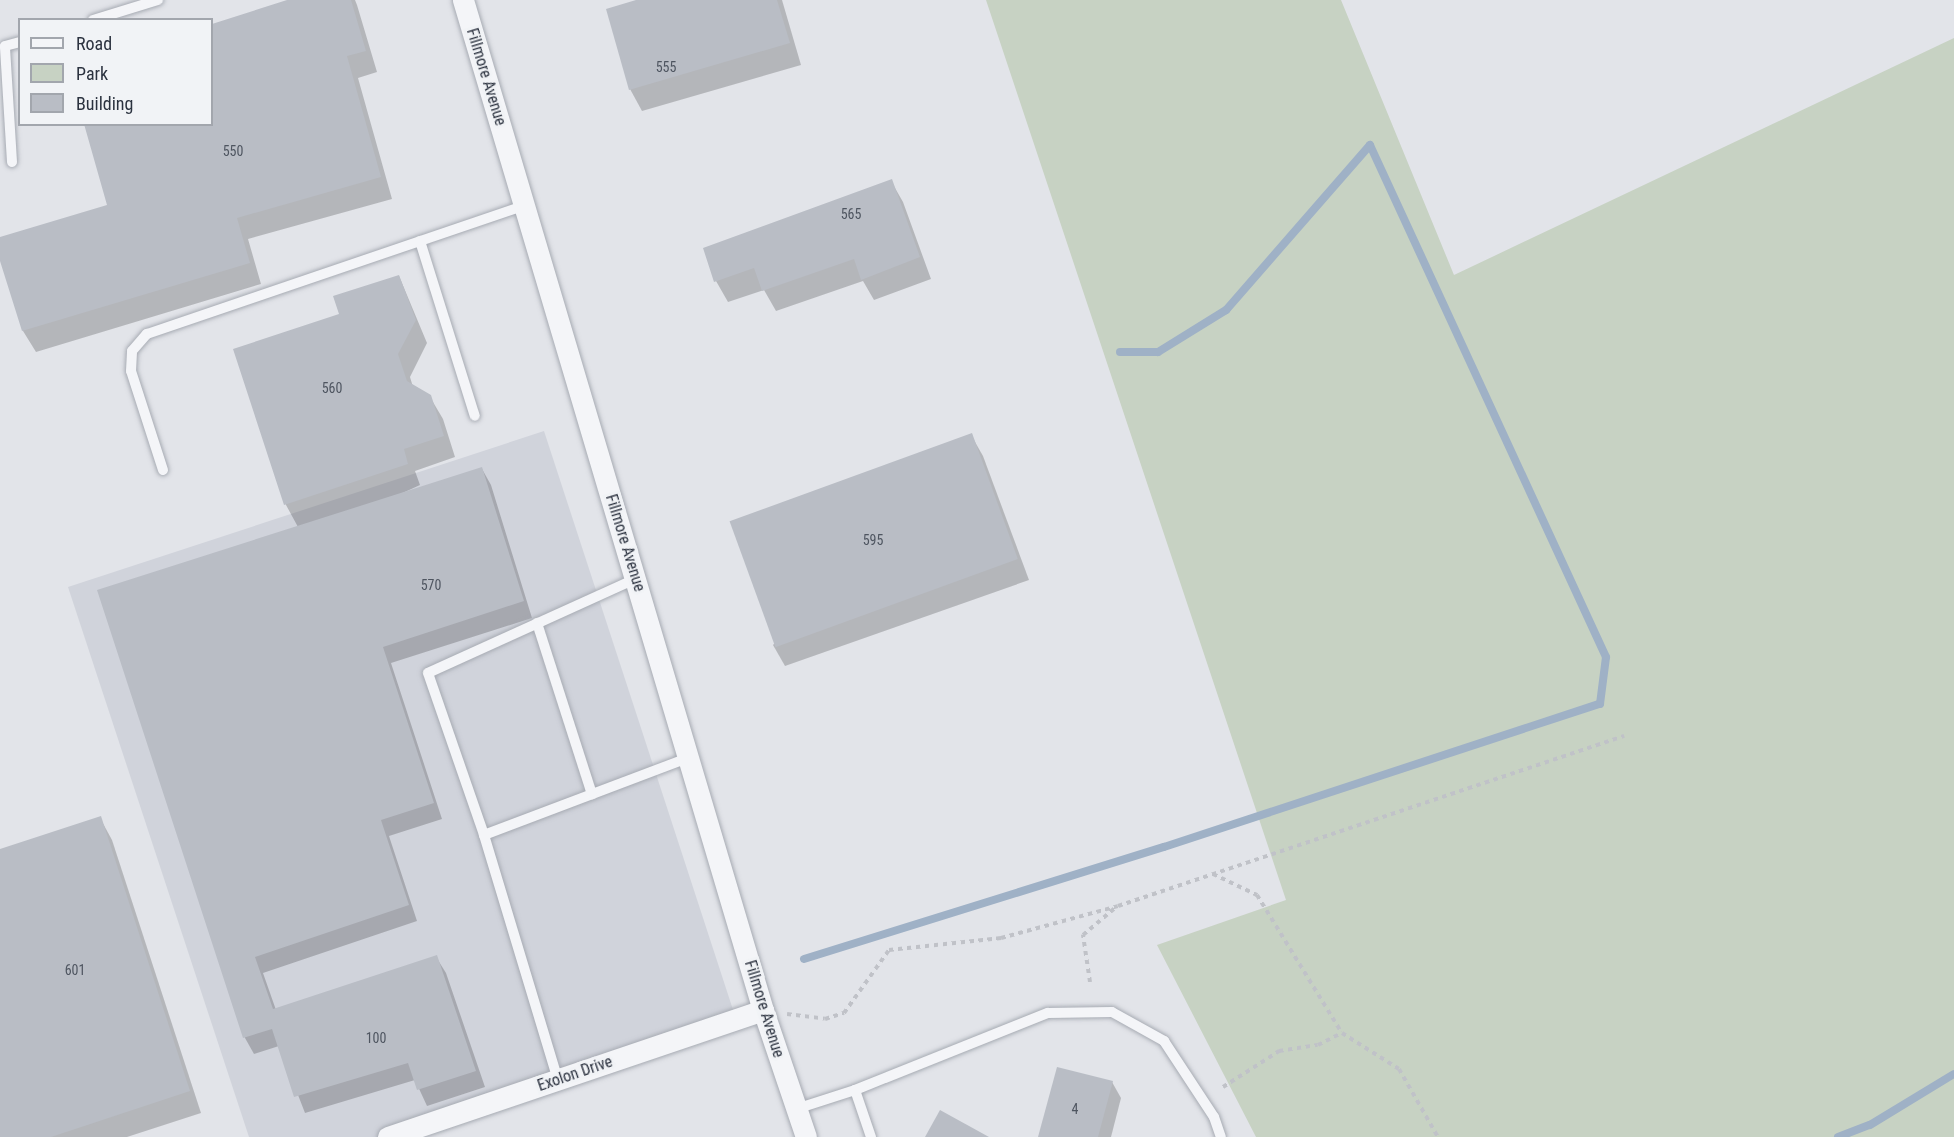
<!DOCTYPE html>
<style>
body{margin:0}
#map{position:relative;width:1954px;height:1137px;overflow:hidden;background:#e2e4e9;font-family:"Roboto Condensed",sans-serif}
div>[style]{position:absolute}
.built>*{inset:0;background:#d0d3db}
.green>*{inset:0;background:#c7d2c3}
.shadow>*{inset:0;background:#0003}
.stream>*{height:8px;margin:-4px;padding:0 4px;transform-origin:4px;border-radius:4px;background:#9fb1c6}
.building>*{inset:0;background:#b9bdc5;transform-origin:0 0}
.path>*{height:4px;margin-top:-2px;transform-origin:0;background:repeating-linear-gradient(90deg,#c0c2c8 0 4.5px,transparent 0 9px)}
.roads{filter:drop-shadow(0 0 2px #a7abb3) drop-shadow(0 0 2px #a7abb3)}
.lane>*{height:10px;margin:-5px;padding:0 5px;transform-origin:5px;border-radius:5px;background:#f4f5f8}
.street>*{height:21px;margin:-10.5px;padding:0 10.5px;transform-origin:10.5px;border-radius:10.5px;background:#f4f5f8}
span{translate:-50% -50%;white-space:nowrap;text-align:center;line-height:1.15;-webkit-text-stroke:6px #f1f3f6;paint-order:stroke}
.number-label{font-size:14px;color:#4e5560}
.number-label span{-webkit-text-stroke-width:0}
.street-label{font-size:16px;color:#2b323f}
.legend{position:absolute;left:18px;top:18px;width:195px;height:108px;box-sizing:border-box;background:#f1f3f6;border:2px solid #a2a6ad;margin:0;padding:8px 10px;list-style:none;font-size:18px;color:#2b323f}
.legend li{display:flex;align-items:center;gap:12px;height:30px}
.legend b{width:30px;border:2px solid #a2a6ad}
</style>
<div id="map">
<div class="built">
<div style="clip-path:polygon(544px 431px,737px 1022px,386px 1137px,249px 1137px,68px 587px)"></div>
</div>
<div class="green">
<div style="clip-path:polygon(986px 0,1341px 0,1454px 275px,1954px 38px,1954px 1137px,1256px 1137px,1157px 945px,1286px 900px)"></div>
</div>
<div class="shadow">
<div style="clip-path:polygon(292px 0,355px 0,357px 5px,377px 72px,358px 78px,392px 199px,248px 239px,261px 284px,36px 352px,23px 331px,0 256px,0 238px,109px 206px,212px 124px,212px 25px)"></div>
<div style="clip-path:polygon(642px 0,782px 0,801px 65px,642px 111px,630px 89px)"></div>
<div style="clip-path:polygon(891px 181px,903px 202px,931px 279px,874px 300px,863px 281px,776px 311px,764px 290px,728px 302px,716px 281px)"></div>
<div style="clip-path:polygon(399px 276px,427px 343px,410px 377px,413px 387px,430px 397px,443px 419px,455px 457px,415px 471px,420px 485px,396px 496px,482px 469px,491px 485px,532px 618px,391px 663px,442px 819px,389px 836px,417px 921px,263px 973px,276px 1010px,436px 957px,446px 973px,485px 1087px,427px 1106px,415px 1080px,305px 1113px,279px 1046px,254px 1054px,245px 1038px,99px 591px,298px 527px,286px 505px,235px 350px,341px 315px)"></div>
<div style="clip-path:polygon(971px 435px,983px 456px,1029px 580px,785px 666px,773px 645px)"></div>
<div style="clip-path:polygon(100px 818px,112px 840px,201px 1113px,127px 1137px,0 1137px,0 850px)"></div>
<div style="clip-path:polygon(1112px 1082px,1121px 1098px,1111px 1137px,1039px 1137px)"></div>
</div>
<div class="stream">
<div style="left:804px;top:959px;width:377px;rotate:-17.3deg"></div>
<div style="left:1164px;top:847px;width:459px;rotate:-18.2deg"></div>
<div style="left:1600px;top:704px;width:47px;rotate:-82.7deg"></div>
<div style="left:1606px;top:657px;width:564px;rotate:-114.75deg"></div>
<div style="left:1370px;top:145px;width:219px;rotate:131.1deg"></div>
<div style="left:1226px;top:310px;width:80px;rotate:148.3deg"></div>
<div style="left:1158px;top:352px;width:38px;rotate:180deg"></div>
<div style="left:1838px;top:1137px;width:34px;rotate:-21deg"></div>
<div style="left:1870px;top:1125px;width:98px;rotate:-31.3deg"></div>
</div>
<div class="building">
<div style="clip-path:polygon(287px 0,351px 0,366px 51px,347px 56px,381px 177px,237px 218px,250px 263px,22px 331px,0 261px,0 237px,107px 205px,84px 124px,212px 124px,212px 24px)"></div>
<div style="clip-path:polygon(636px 0,777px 0,790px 43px,629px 90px,606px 9px)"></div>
<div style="clip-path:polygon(892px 179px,920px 257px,861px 280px,854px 259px,762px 291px,754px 268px,714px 282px,703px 248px)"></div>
<div style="clip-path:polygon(399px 275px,416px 320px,398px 354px,407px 381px,431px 395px,444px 436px,404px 449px,408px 464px,284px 505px,233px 349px,339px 314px,333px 296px)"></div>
<div style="left:972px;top:433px;width:134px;height:258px;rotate:70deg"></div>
<div style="clip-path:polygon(482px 467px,524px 601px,383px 647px,434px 803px,381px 820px,409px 905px,255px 957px,273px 1009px,437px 955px,476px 1071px,417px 1090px,408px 1063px,294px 1097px,272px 1029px,243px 1038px,97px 590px)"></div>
<div style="clip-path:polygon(101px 816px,190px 1091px,51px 1137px,0 1137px,0 849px)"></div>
<div style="clip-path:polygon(1057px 1067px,1113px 1081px,1098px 1137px,1038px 1137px)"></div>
<div style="clip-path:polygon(940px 1110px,989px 1137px,925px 1137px)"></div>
</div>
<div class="path">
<div style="left:1213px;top:874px;width:49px;rotate:25.5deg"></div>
<div style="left:1257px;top:895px;width:162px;rotate:58.4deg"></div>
<div style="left:1342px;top:1033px;width:67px;rotate:32.3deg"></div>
<div style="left:1399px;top:1069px;width:78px;rotate:60.2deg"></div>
<div style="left:1090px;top:982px;width:48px;rotate:-98.5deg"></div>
<div style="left:1083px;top:935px;width:42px;rotate:-40.2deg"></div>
<div style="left:787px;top:1014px;width:38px;rotate:7deg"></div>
<div style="left:825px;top:1019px;width:20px;rotate:-18deg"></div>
<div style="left:844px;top:1013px;width:77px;rotate:-54.5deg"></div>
<div style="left:889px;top:950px;width:113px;rotate:-6.1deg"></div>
<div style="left:1001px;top:938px;width:121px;rotate:-15.3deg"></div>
<div style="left:1118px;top:906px;width:534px;rotate:-18.57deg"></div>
<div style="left:1223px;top:1087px;width:67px;rotate:-32.7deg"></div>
<div style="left:1279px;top:1051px;width:39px;rotate:-9deg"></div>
<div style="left:1318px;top:1045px;width:27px;rotate:-27deg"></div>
</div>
<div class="roads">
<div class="lane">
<div style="left:93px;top:20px;width:68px;rotate:-17.1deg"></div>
<div style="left:12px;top:162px;width:116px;rotate:-93.5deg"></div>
<div style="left:5px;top:46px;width:16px;rotate:-15deg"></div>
<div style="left:420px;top:241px;width:183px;rotate:72.6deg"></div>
<div style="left:163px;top:470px;width:104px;rotate:-107.9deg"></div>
<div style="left:131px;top:371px;width:20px;rotate:-87deg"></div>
<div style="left:132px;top:351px;width:23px;rotate:-49deg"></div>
<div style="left:147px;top:334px;width:398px;rotate:-18.8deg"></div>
<div style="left:635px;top:579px;width:227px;rotate:155.6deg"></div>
<div style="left:428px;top:673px;width:171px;rotate:70.9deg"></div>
<div style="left:484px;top:835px;width:218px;rotate:-20.7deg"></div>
<div style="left:537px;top:623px;width:180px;rotate:72.2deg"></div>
<div style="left:484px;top:835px;width:256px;rotate:73.2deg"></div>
<div style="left:855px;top:1090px;width:208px;rotate:-21.8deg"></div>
<div style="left:1048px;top:1013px;width:64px;rotate:-0.9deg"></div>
<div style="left:1112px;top:1012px;width:60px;rotate:29.1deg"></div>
<div style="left:1164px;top:1041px;width:91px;rotate:56.7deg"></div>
<div style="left:1214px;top:1117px;width:21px;rotate:71deg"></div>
<div style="left:796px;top:1109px;width:62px;rotate:-17.9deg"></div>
<div style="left:855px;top:1090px;width:50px;rotate:71.2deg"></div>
</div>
<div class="street">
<div style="left:463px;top:0;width:1054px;rotate:73.46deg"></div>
<div style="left:763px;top:1010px;width:134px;rotate:71.3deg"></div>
<div style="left:388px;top:1137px;width:396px;rotate:-18.7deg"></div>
</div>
</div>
<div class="number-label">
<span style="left:666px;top:67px">555</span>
<span style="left:233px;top:151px">550</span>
<span style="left:851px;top:214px">565</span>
<span style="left:332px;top:388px">560</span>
<span style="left:873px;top:540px">595</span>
<span style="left:431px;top:585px">570</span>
<span style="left:75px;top:970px">601</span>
<span style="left:376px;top:1038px">100</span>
<span style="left:1075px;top:1109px">4</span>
</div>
<div class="street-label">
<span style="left:486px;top:77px;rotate:73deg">Fillmore Avenue</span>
<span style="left:625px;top:543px;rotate:73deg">Fillmore Avenue</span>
<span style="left:764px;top:1009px;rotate:73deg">Fillmore Avenue</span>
<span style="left:575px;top:1074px;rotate:-19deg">Exolon Drive</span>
</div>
<ul class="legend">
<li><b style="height:8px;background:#f4f5f8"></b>Road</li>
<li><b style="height:16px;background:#c7d2c3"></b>Park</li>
<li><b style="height:16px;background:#b9bdc5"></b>Building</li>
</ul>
</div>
